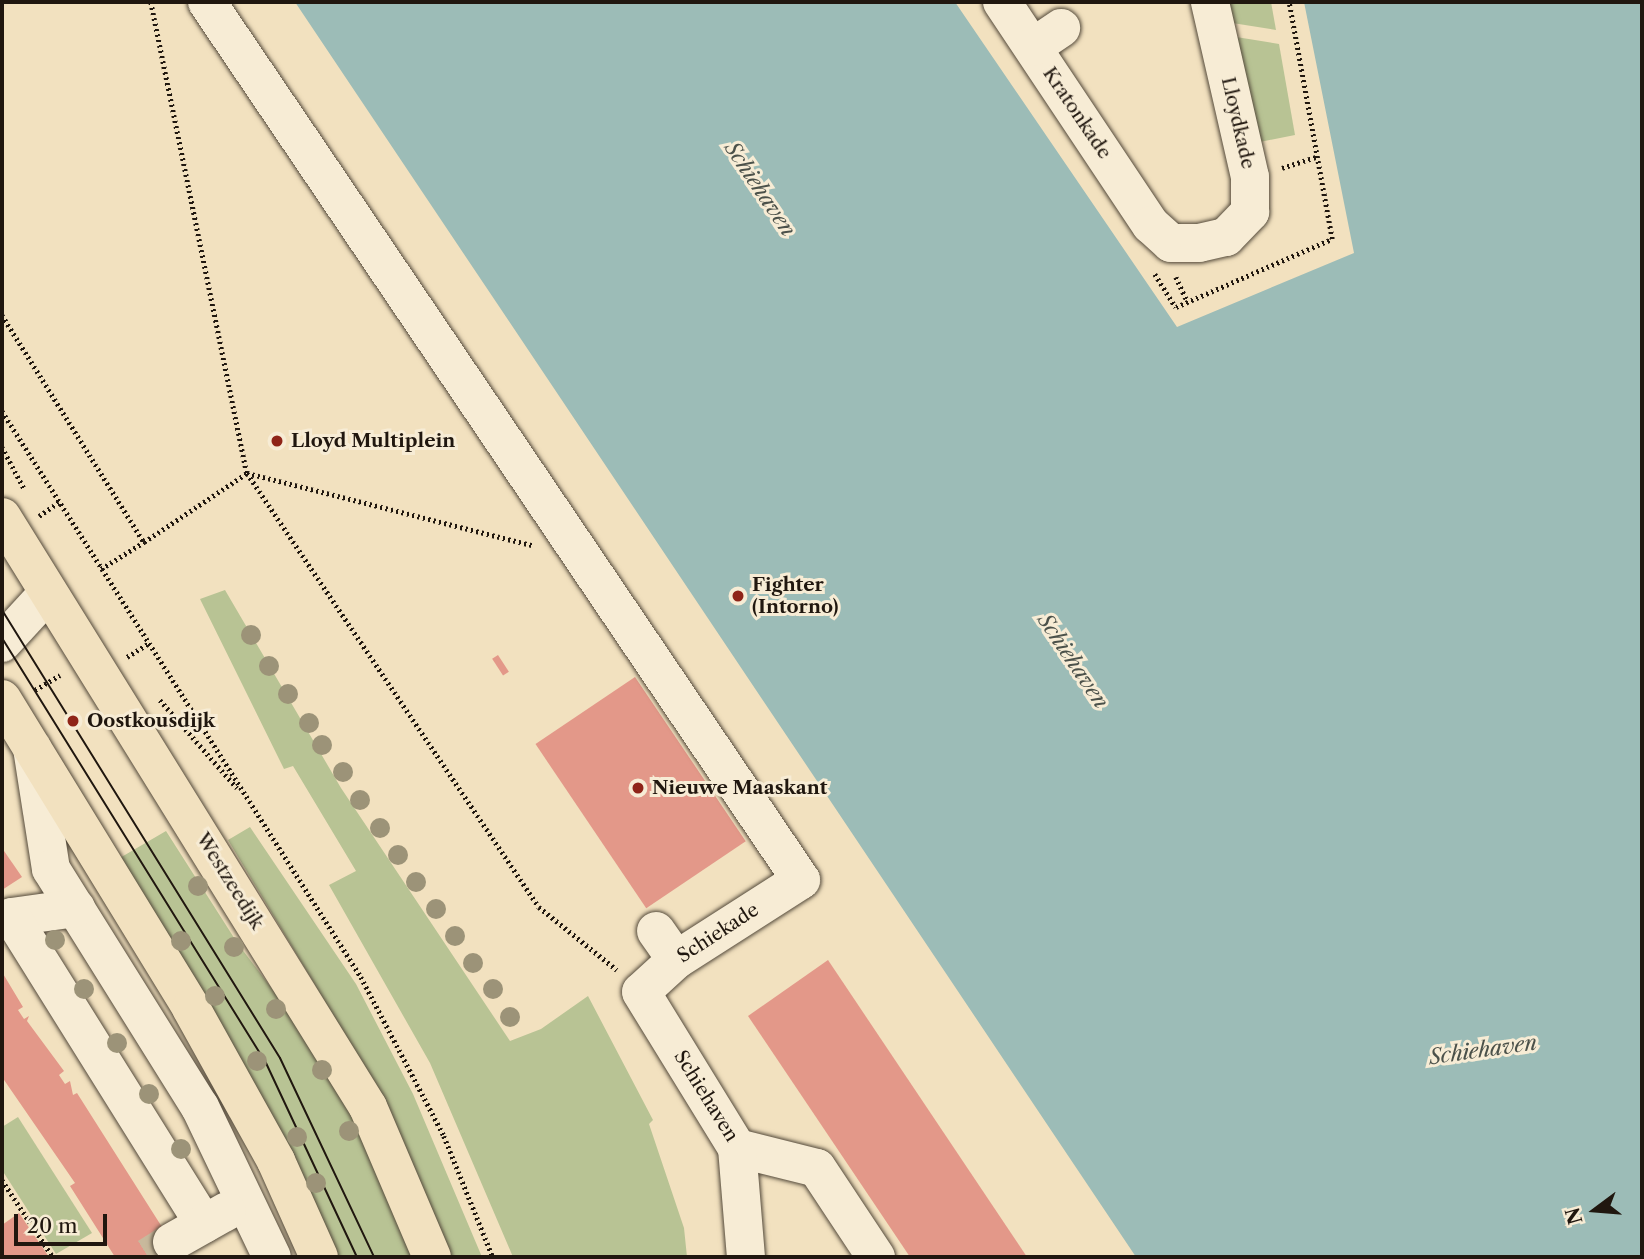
<!DOCTYPE html>
<style>
body{margin:0}
#map{position:relative;width:1644px;height:1259px;overflow:hidden;background:#f2e1bf;font-family:"Libre Caslon Text",serif}
div>[style]{position:absolute}
.green>*{inset:0;background:#b8c394}
.water>*{inset:0;background:#9cbcb7}
.building>*{inset:0;background:#e39889;transform-origin:0 0}
.minor-tunnel>*{height:38px;margin-top:-19px;transform-origin:0;background:repeating-linear-gradient(90deg,#c8b99c 0 38px,transparent 0 57px)}
.path>*{height:4.5px;margin-top:-2.25px;transform-origin:0;background:repeating-linear-gradient(90deg,#20170f 0 2px,transparent 0 5.5px)}
.roads{filter:drop-shadow(0 0 2px #544a3b) drop-shadow(0 0 2px #544a3b)}
.minor>*{height:38px;margin:-19px;padding:0 19px;transform-origin:19px;border-radius:19px;background:#f7ecd5}
.major>*{height:38px;margin:-19px;padding:0 19px;transform-origin:19px;border-radius:19px;background:#f2e1bf}
.tram>*{height:2px;margin:-1px;padding:0 1px;transform-origin:1px;border-radius:1px;background:#20170f}
.trees>*{width:20px;height:20px;margin:-10px;border-radius:50%;background:#9c9378}
.dots>*{width:19px;height:19px;translate:-50% -50%;box-sizing:border-box;border:4px solid #f7ecd5;border-radius:50%}
span{translate:-50% -50%;white-space:nowrap;text-align:center;line-height:1.15;-webkit-text-stroke:6px #f7ecd5;paint-order:stroke}
.street-label{font-size:19px;color:#20170f}
.poi-label{font-size:19px;color:#20170f;font-weight:700}
.left{translate:0 -50%;text-align:left}
.water-label{font-size:21px;color:#4b514a;font-style:italic}
.frame{position:absolute;inset:0;border:4px solid #20170f;pointer-events:none}
.north{position:absolute;left:1560px;top:1175px;width:70px;height:70px;-webkit-text-stroke:5px #f7ecd5;paint-order:stroke;rotate:254deg;font-size:19px;font-weight:700;line-height:28px;text-align:center;color:#20170f}
.north::after{content:'';display:block;margin:auto;width:24px;height:32px;background:#20170f;clip-path:polygon(50% 0,100% 100%,50% 72%,0 100%)}
.scale{position:absolute;left:14px;top:1214px;width:93px;height:32px;box-sizing:border-box;border:4px solid #20170f;border-top:0;padding-left:9px;font-size:21px;line-height:24px;white-space:nowrap;color:#20170f;-webkit-text-stroke:5px #f7ecd5;paint-order:stroke}
</style>
<div id="map">
<div class="green">
<div style="clip-path:polygon(1221px 2px,1271px 2px,1276px 30px,1226px 22px)"></div>
<div style="clip-path:polygon(1230px 36px,1279px 44px,1295px 135px,1255px 143px)"></div>
<div style="clip-path:polygon(225px 590px,341px 788px,510px 1041px,541px 1029px,588px 996px,653px 1120px,649px 1124px,684px 1228px,687px 1257px,513px 1257px,430px 1063px,329px 885px,356px 871px,293px 766px,284px 769px,200px 599px)"></div>
<div style="clip-path:polygon(250px 827px,356px 984px,413px 1094px,482px 1257px,447px 1257px,339px 1025px,228px 840px)"></div>
<div style="clip-path:polygon(166px 831px,238px 944px,323px 1056px,420px 1257px,329px 1257px,118px 859px)"></div>
<div style="clip-path:polygon(18px 1117px,92px 1233px,56px 1254px,2px 1170px,2px 1127px)"></div>
</div>
<div class="water">
<div style="clip-path:polygon(295px 2px,955px 2px,1177px 327px,1354px 253px,1304px 2px,1642px 2px,1642px 1257px,1136px 1257px)"></div>
</div>
<div class="building">
<div style="left:498px;top:655px;width:20px;height:7px;rotate:57deg"></div>
<div style="left:635px;top:677px;width:198px;height:120px;rotate:56deg"></div>
<div style="clip-path:polygon(2px 848px,22px 877px,2px 890px)"></div>
<div style="clip-path:polygon(828px 960px,1027px 1257px,910px 1257px,748px 1016px)"></div>
<div style="clip-path:polygon(2px 972px,23px 1007px,18px 1010px,24px 1019px,29px 1016px,27px 1021px,64px 1071px,59px 1075px,65px 1084px,70px 1081px,73px 1095px,77px 1093px,181px 1257px,115px 1257px,70px 1186px,75px 1183px,2px 1077px)"></div>
<div style="clip-path:polygon(19px 1213px,49px 1257px,2px 1257px,2px 1225px)"></div>
</div>
<div class="minor-tunnel">
<div style="left:148px;top:1257px;width:28px;rotate:-32deg"></div>
</div>
<div class="path">
<div style="left:151px;top:2px;width:481px;rotate:78.5deg"></div>
<div style="left:247px;top:473px;width:523px;rotate:56.07deg"></div>
<div style="left:539px;top:907px;width:100px;rotate:38.9deg"></div>
<div style="left:1282px;top:168px;width:36px;rotate:-18deg"></div>
<div style="left:1155px;top:274px;width:39px;rotate:58deg"></div>
<div style="left:1176px;top:307px;width:170px;rotate:-23.6deg"></div>
<div style="left:1332px;top:239px;width:241px;rotate:-100.3deg"></div>
<div style="left:1176px;top:277px;width:26px;rotate:65deg"></div>
<div style="left:2px;top:315px;width:268px;rotate:58deg"></div>
<div style="left:144px;top:542px;width:124px;rotate:-33.8deg"></div>
<div style="left:247px;top:473px;width:294px;rotate:14.2deg"></div>
<div style="left:2px;top:411px;width:670px;rotate:57.61deg"></div>
<div style="left:361px;top:977px;width:179px;rotate:62.4deg"></div>
<div style="left:444px;top:1136px;width:131px;rotate:68deg"></div>
<div style="left:2px;top:447px;width:49px;rotate:61.9deg"></div>
<div style="left:39px;top:516px;width:24px;rotate:-35deg"></div>
<div style="left:101px;top:569px;width:51px;rotate:-32.1deg"></div>
<div style="left:127px;top:657px;width:25px;rotate:-32deg"></div>
<div style="left:35px;top:690px;width:29px;rotate:-31deg"></div>
<div style="left:160px;top:700px;width:117px;rotate:48.8deg"></div>
<div style="left:2px;top:1180px;width:92px;rotate:56.5deg"></div>
</div>
<div class="roads">
<div class="minor">
<div style="left:207px;top:2px;width:1060px;rotate:55.92deg"></div>
<div style="left:801px;top:880px;width:148px;rotate:147.4deg"></div>
<div style="left:676px;top:960px;width:47px;rotate:137.6deg"></div>
<div style="left:641px;top:992px;width:183px;rotate:58.4deg"></div>
<div style="left:737px;top:1148px;width:82px;rotate:14deg"></div>
<div style="left:817px;top:1168px;width:107px;rotate:56.5deg"></div>
<div style="left:1002px;top:2px;width:268px;rotate:56.3deg"></div>
<div style="left:1151px;top:225px;width:27px;rotate:42deg"></div>
<div style="left:1171px;top:243px;width:28px"></div>
<div style="left:1199px;top:243px;width:28px;rotate:-13deg"></div>
<div style="left:1226px;top:237px;width:35px;rotate:-46deg"></div>
<div style="left:1250px;top:212px;width:35px;rotate:-90deg"></div>
<div style="left:1250px;top:177px;width:180px;rotate:-102.9deg"></div>
<div style="left:1033px;top:47px;width:34px;rotate:-34deg"></div>
<div style="left:2px;top:643px;width:68px;rotate:-47.4deg"></div>
<div style="left:32px;top:748px;width:122px;rotate:81.1deg"></div>
<div style="left:51px;top:869px;width:281px;rotate:58deg"></div>
<div style="left:200px;top:1107px;width:166px;rotate:64.4deg"></div>
<div style="left:76px;top:908px;width:65px;rotate:172deg"></div>
<div style="left:12px;top:917px;width:362px;rotate:58deg"></div>
<div style="left:656px;top:931px;width:35px;rotate:55deg"></div>
<div style="left:737px;top:1148px;width:109px;rotate:85.3deg"></div>
<div style="left:172px;top:1242px;width:63px;rotate:-29.4deg"></div>
</div>
<div class="major">
<div style="left:2px;top:517px;width:694px;rotate:58.19deg"></div>
<div style="left:368px;top:1107px;width:163px;rotate:66.9deg"></div>
<div style="left:2px;top:699px;width:362px;rotate:58.5deg"></div>
<div style="left:191px;top:1008px;width:175px;rotate:60.9deg"></div>
<div style="left:276px;top:1161px;width:105px;rotate:65.9deg"></div>
</div>
</div>
<div class="tram">
<div style="left:2px;top:610px;width:527px;rotate:58.18deg"></div>
<div style="left:280px;top:1058px;width:220px;rotate:64.7deg"></div>
<div style="left:2px;top:638px;width:500px;rotate:58.15deg"></div>
<div style="left:266px;top:1063px;width:214px;rotate:64.9deg"></div>
</div>
<div class="trees">
<div style="left:251px;top:635px"></div>
<div style="left:269px;top:666px"></div>
<div style="left:288px;top:694px"></div>
<div style="left:309px;top:723px"></div>
<div style="left:322px;top:745px"></div>
<div style="left:343px;top:772px"></div>
<div style="left:360px;top:800px"></div>
<div style="left:380px;top:828px"></div>
<div style="left:398px;top:855px"></div>
<div style="left:416px;top:882px"></div>
<div style="left:198px;top:886px"></div>
<div style="left:436px;top:909px"></div>
<div style="left:455px;top:936px"></div>
<div style="left:55px;top:940px"></div>
<div style="left:181px;top:941px"></div>
<div style="left:234px;top:947px"></div>
<div style="left:473px;top:963px"></div>
<div style="left:84px;top:989px"></div>
<div style="left:493px;top:989px"></div>
<div style="left:215px;top:996px"></div>
<div style="left:276px;top:1009px"></div>
<div style="left:510px;top:1017px"></div>
<div style="left:117px;top:1043px"></div>
<div style="left:257px;top:1061px"></div>
<div style="left:322px;top:1070px"></div>
<div style="left:149px;top:1094px"></div>
<div style="left:349px;top:1131px"></div>
<div style="left:297px;top:1137px"></div>
<div style="left:181px;top:1149px"></div>
<div style="left:316px;top:1183px"></div>
</div>
<div class="dots">
<div style="left:277px;top:441px;background:#8f2418"></div>
<div style="left:738px;top:596px;background:#8f2418"></div>
<div style="left:73px;top:721px;background:#8f2418"></div>
<div style="left:638px;top:788px;background:#8f2418"></div>
</div>
<div class="street-label">
<span style="left:1077px;top:113px;rotate:56deg">Kratonkade</span>
<span style="left:1238px;top:123px;rotate:77deg">Lloydkade</span>
<span style="left:230px;top:881px;rotate:58deg">Westzeedijk</span>
<span style="left:718px;top:933px;rotate:-33deg">Schiekade</span>
<span style="left:706px;top:1096px;rotate:58deg">Schiehaven</span>
</div>
<div class="poi-label">
<span class="left" style="left:291px;top:441px">Lloyd Multiplein</span>
<span class="left" style="left:752px;top:596px">Fighter<br>(Intorno)</span>
<span class="left" style="left:87px;top:721px">Oostkousdijk</span>
<span class="left" style="left:652px;top:788px">Nieuwe Maaskant</span>
</div>
<div class="water-label">
<span style="left:760px;top:189px;rotate:56deg">Schiehaven</span>
<span style="left:1073px;top:661px;rotate:56deg">Schiehaven</span>
<span style="left:1483px;top:1050px;rotate:-8deg">Schiehaven</span>
</div>
<div class="frame"></div>
<div class="north">N</div>
<div class="scale">20 m</div>
</div>
